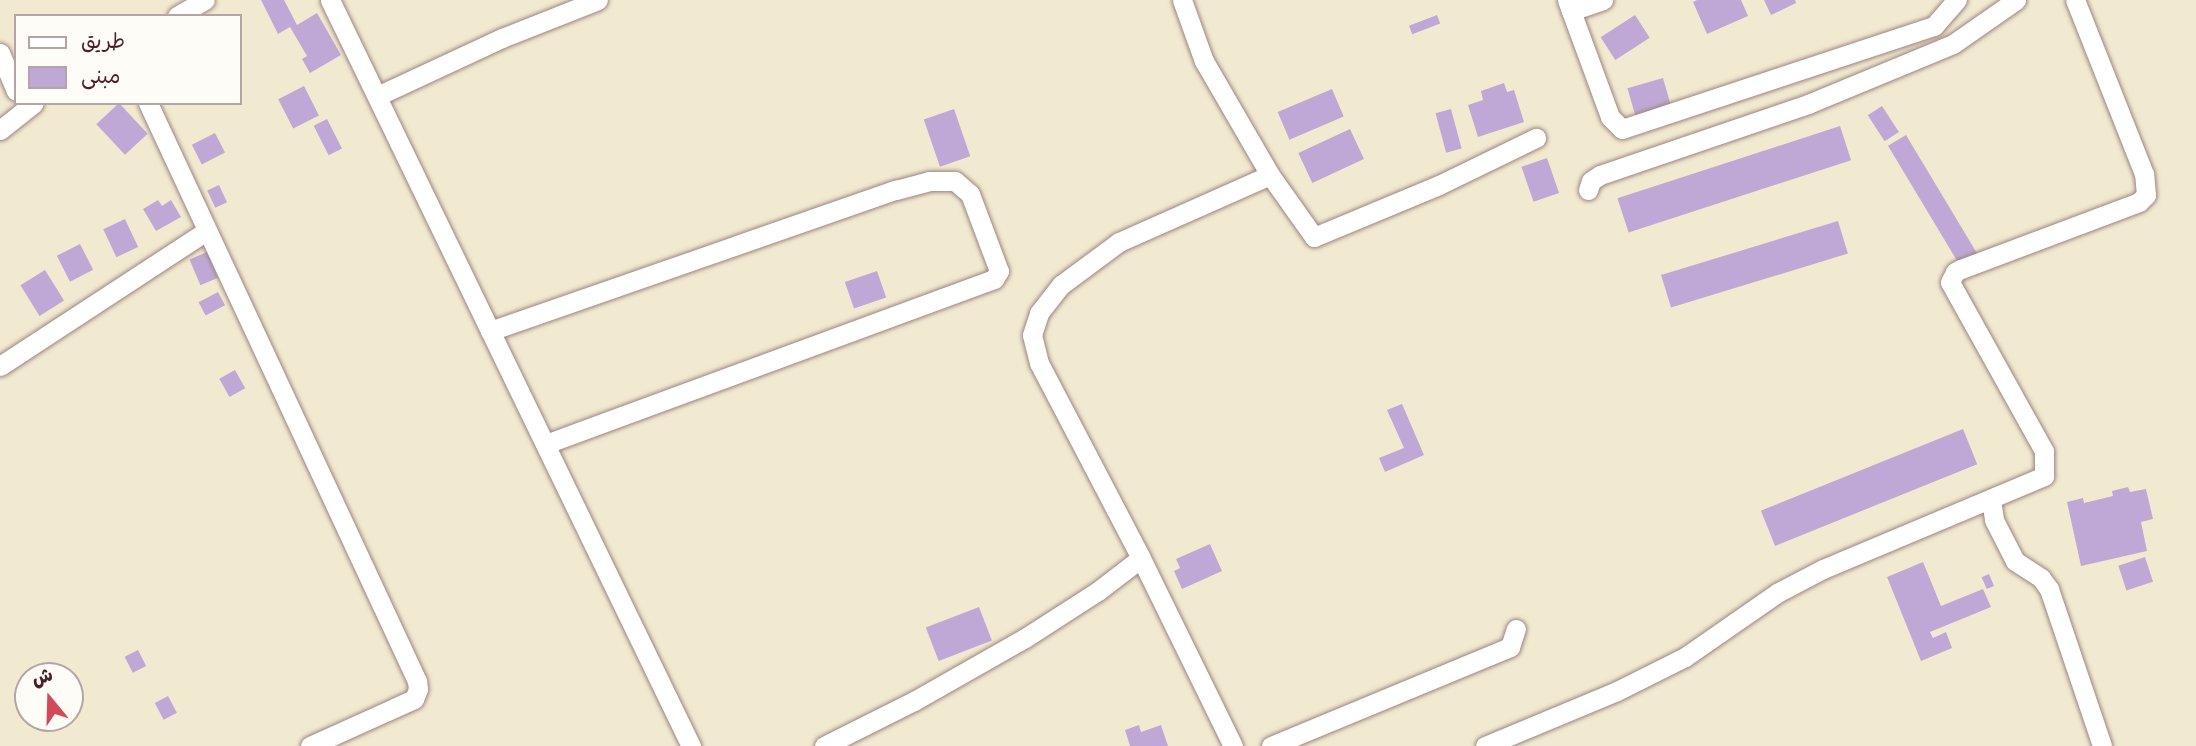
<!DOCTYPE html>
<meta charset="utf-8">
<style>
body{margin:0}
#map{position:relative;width:2196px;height:746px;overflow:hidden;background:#f1ead1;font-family:"Indie Flower","Playpen Sans Arabic",sans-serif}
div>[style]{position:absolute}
.building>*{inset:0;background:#bfa8d6;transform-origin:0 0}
.roads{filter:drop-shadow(0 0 2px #9e847e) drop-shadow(0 0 2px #9e847e)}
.street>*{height:19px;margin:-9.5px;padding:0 9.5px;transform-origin:9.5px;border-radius:9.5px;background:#fff}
span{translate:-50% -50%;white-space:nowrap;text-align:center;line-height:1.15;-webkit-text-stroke:7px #fdfcf7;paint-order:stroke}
.legend{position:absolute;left:14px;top:14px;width:228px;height:91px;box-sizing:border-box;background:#fdfcf7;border:2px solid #b5a4a5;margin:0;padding:9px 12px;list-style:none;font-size:21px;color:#4a1f2b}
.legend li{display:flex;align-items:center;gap:14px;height:35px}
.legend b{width:35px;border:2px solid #b5a4a5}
.north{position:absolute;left:14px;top:662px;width:70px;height:70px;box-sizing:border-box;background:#fdfcf7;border:2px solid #b5a4a5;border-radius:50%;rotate:341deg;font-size:19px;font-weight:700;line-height:28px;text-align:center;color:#4a1f2b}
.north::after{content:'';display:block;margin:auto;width:24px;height:32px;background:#d1495b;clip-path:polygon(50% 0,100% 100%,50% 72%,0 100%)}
</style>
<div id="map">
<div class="building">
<div style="clip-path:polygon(261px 0,284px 0,297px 25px,317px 13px,341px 55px,310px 73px,302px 59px,307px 56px,290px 27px,278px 34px)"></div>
<div style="clip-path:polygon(1697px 0,1741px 0,1748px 16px,1707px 34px,1693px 2px)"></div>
<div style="clip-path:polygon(1764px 0,1795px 0,1796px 3px,1771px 15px)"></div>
<div style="left:1437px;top:15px;width:9px;height:30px;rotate:69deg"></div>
<div style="left:1635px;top:15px;width:27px;height:41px;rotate:57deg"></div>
<div style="left:1663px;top:78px;width:29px;height:37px;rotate:74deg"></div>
<div style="clip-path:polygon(1504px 83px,1507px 92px,1514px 90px,1524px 122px,1478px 137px,1468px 105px,1483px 100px,1481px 91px)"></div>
<div style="left:304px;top:86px;width:33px;height:29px;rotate:63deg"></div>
<div style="left:1332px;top:89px;width:30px;height:59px;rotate:67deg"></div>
<div style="left:119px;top:103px;width:42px;height:31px;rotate:47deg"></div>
<div style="left:1882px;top:106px;width:31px;height:17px;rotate:57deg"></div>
<div style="left:954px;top:109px;width:50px;height:32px;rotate:71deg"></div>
<div style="left:1451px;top:109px;width:41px;height:16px;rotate:75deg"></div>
<div style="left:327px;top:119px;width:33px;height:15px;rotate:63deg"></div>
<div style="left:1840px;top:126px;width:36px;height:234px;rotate:72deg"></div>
<div style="left:1350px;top:129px;width:33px;height:57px;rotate:65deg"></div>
<div style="left:215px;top:133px;width:22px;height:26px;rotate:63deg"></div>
<div style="left:1906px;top:135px;width:139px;height:21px;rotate:59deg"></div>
<div style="left:1547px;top:158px;width:37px;height:27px;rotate:71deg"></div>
<div style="left:219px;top:185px;width:19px;height:13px;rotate:65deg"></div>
<div style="clip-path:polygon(158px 200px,162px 206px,171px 200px,181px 217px,156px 231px,143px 209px)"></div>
<div style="left:125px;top:219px;width:31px;height:24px;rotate:65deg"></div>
<div style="left:1838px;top:221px;width:34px;height:185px;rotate:73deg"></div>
<div style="left:80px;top:244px;width:29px;height:26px;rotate:63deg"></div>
<div style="left:207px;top:252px;width:28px;height:19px;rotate:67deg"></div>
<div style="left:45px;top:270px;width:36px;height:29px;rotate:58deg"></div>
<div style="left:877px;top:271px;width:28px;height:34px;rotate:71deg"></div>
<div style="left:218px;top:292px;width:15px;height:22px;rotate:62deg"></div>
<div style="left:235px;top:370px;width:21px;height:18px;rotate:61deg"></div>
<div style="clip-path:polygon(1402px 404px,1424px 455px,1385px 472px,1379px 458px,1404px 448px,1387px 410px)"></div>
<div style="left:1963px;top:429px;width:38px;height:218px;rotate:68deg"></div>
<div style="clip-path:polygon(2128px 487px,2130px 492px,2146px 489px,2153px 519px,2141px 522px,2147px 551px,2081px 566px,2067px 502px,2083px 498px,2084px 503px,2113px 496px,2112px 491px)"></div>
<div style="clip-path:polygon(1210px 544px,1222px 571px,1182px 589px,1174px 571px,1180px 568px,1176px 559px)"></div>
<div style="left:2145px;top:557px;width:26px;height:28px;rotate:72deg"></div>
<div style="clip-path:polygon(1923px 562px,1941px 606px,1983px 589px,1991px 607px,1930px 632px,1933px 638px,1946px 632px,1952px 648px,1921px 661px,1887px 577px)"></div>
<div style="left:1989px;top:574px;width:13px;height:8px;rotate:67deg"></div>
<div style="left:979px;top:607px;width:36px;height:57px;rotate:69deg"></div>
<div style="left:138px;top:650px;width:18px;height:15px;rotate:63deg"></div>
<div style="left:168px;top:696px;width:19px;height:15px;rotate:62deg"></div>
<div style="clip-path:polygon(1139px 725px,1141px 732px,1161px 725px,1168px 746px,1130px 746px,1125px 730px)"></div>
</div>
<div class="roads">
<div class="street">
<div style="left:330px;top:0;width:829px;rotate:64.18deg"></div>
<div style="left:1182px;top:0;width:65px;rotate:70.2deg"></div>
<div style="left:1204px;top:61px;width:132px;rotate:59.9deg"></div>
<div style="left:1270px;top:175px;width:76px;rotate:54.6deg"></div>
<div style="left:1314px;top:237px;width:135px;rotate:-22.6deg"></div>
<div style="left:1439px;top:185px;width:108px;rotate:-25.9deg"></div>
<div style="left:1567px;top:0;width:125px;rotate:69.8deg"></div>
<div style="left:1610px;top:117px;width:17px;rotate:45deg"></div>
<div style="left:1622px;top:129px;width:329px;rotate:-18.3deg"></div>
<div style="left:1934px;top:26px;width:35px;rotate:-49deg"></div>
<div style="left:1571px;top:11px;width:34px;rotate:-19deg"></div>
<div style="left:177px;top:16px;width:32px;rotate:-30deg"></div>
<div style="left:0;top:53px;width:41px;rotate:67.2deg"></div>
<div style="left:377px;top:96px;width:138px;rotate:-24.9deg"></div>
<div style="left:502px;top:38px;width:103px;rotate:-21.6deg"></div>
<div style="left:148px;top:103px;width:638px;rotate:65.04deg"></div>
<div style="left:417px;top:681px;width:8px;rotate:83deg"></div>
<div style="left:418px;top:689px;width:11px;rotate:112deg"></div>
<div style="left:414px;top:699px;width:114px;rotate:155.7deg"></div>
<div style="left:0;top:130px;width:43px;rotate:-38.5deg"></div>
<div style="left:1588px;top:190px;width:9px;rotate:-72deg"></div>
<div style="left:1591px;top:181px;width:11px;rotate:-34deg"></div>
<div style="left:1600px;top:175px;width:220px;rotate:-18.8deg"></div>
<div style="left:1808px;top:104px;width:157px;rotate:-22.5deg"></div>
<div style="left:1953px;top:44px;width:77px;rotate:-34.9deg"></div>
<div style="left:490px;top:331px;width:430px;rotate:-19.2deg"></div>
<div style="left:896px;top:190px;width:34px;rotate:-15deg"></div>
<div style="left:929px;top:181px;width:26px"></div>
<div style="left:955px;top:181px;width:20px;rotate:41deg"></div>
<div style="left:970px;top:194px;width:82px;rotate:69.4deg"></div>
<div style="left:999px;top:271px;width:9px;rotate:122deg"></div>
<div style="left:994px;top:279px;width:478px;rotate:159.8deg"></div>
<div style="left:0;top:366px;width:246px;rotate:-33.2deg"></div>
<div style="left:1991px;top:500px;width:20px;rotate:81deg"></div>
<div style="left:1994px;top:520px;width:46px;rotate:62.9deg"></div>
<div style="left:2015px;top:561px;width:31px;rotate:33deg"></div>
<div style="left:2041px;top:578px;width:14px;rotate:54deg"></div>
<div style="left:2049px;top:589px;width:166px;rotate:71.3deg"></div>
<div style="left:824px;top:746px;width:101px;rotate:-26.6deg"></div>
<div style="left:914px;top:701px;width:128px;rotate:-29.6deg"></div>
<div style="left:1025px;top:638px;width:87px;rotate:-32.8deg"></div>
<div style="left:1098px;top:591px;width:54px;rotate:-37.5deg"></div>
<div style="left:1233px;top:746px;width:209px;rotate:-116.1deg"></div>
<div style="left:1141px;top:558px;width:220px;rotate:-117.6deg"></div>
<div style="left:1039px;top:363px;width:29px;rotate:-104deg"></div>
<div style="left:1032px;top:335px;width:23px;rotate:-72deg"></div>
<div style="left:1039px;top:313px;width:36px;rotate:-52deg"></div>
<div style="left:1061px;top:285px;width:72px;rotate:-36.6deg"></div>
<div style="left:1119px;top:242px;width:165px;rotate:-23.9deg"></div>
<div style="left:1271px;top:746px;width:259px;rotate:-22.5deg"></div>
<div style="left:1510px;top:647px;width:19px;rotate:-72deg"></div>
<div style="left:1485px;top:746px;width:143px;rotate:-22.6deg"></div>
<div style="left:1617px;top:691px;width:76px;rotate:-26.6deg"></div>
<div style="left:1685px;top:657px;width:112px;rotate:-34.8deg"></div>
<div style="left:1777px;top:593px;width:52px;rotate:-27.6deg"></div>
<div style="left:1823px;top:569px;width:240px;rotate:-22.8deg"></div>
<div style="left:2044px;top:476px;width:25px;rotate:-90deg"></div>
<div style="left:2044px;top:451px;width:193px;rotate:-119.1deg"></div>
<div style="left:1950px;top:282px;width:11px;rotate:-63deg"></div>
<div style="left:1955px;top:272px;width:7px;rotate:-27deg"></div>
<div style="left:1961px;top:269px;width:190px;rotate:-20.6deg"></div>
<div style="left:2139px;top:202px;width:10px;rotate:-45deg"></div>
<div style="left:2146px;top:195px;width:21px;rotate:-95deg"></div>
<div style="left:2144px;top:174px;width:187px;rotate:-111.6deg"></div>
</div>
</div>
<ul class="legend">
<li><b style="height:9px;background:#fff"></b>طريق</li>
<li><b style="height:19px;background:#bfa8d6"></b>مبنى</li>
</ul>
<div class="north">ش</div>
</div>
